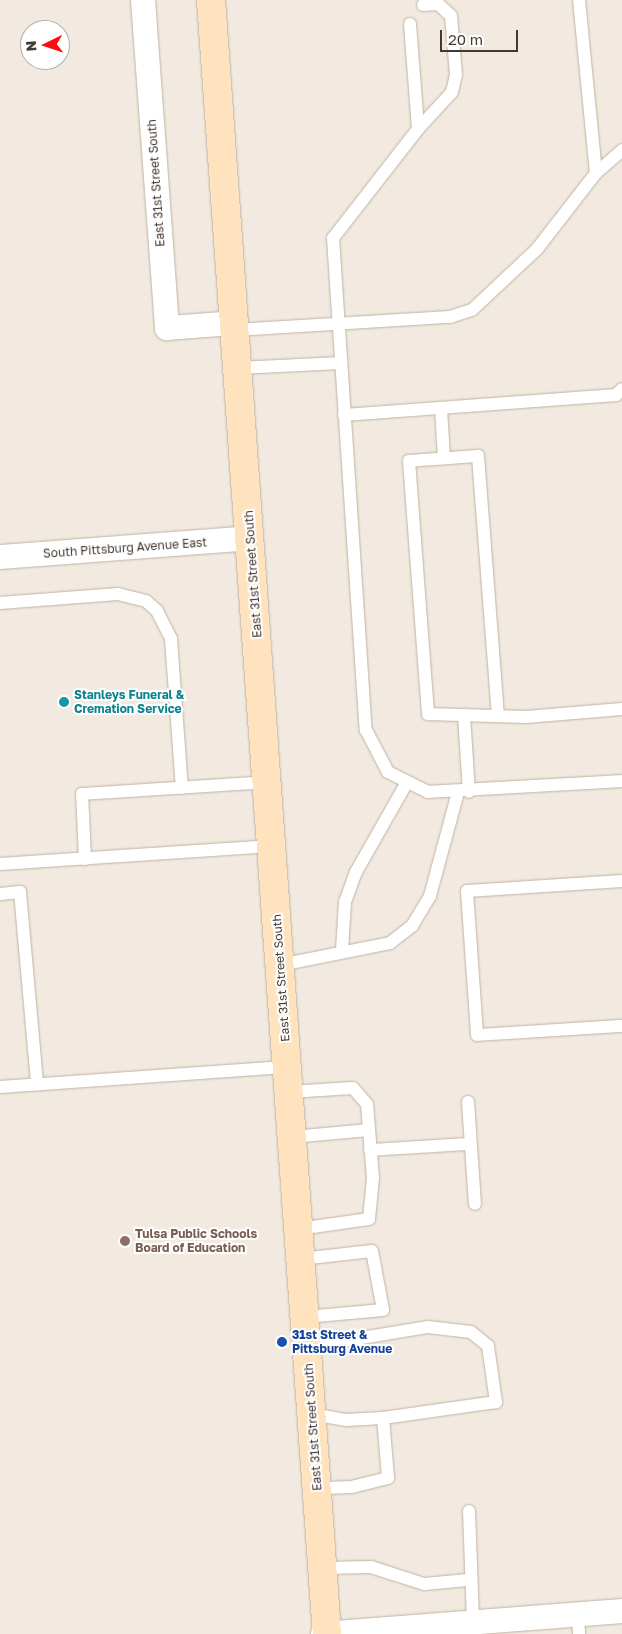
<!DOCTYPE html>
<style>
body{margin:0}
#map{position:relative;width:622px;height:1634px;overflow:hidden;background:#f2eae0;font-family:"Golos Text",sans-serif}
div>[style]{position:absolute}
.roads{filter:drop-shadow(0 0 1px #c1b2a5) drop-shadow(0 0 1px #c1b2a5)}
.service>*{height:12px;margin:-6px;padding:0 6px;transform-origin:6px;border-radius:6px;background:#fff}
.minor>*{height:24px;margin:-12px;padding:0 12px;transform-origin:12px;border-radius:12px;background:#fff}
.secondary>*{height:28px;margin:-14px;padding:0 14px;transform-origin:14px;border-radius:14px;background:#ffe3be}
.dots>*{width:14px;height:14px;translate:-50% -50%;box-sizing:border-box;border:2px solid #fff;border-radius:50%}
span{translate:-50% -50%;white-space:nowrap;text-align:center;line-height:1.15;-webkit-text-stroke:4px #fff;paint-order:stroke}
.street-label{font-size:12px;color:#443931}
.culture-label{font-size:12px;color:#0d838f;font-weight:700}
.left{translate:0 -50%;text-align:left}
.education-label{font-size:12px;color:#785e54;font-weight:700}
.transit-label{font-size:12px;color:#164399;font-weight:700}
.north{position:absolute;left:20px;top:20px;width:50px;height:50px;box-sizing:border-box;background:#fff;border:1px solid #b4b0ad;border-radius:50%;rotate:266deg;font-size:14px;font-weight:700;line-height:20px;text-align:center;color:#443931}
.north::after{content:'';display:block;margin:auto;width:18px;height:22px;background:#ff0b12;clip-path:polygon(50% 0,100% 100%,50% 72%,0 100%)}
.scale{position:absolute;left:440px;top:30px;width:78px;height:22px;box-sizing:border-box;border:2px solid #443931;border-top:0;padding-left:6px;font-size:15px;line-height:18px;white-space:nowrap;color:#443931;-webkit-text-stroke:4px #fff;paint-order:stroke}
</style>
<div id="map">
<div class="roads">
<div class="service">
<div style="left:579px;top:0;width:174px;rotate:84.4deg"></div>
<div style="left:410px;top:24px;width:105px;rotate:85.6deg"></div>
<div style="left:418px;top:129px;width:50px;rotate:-47.4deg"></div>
<div style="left:452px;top:92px;width:17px;rotate:-77deg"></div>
<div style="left:456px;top:75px;width:59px;rotate:-94.8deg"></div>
<div style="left:451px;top:16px;width:18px;rotate:-137deg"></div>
<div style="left:438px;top:4px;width:15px;rotate:176deg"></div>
<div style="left:418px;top:129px;width:138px;rotate:127.9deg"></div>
<div style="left:333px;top:238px;width:493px;rotate:86.2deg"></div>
<div style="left:366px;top:730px;width:47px;rotate:62.4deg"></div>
<div style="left:388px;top:772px;width:45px;rotate:26.6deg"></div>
<div style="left:428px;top:792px;width:194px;rotate:-3.2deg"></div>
<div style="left:235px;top:330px;width:215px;rotate:-3.5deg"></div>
<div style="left:450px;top:317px;width:23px;rotate:-18deg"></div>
<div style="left:472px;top:310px;width:89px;rotate:-43.2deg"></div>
<div style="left:537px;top:249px;width:96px;rotate:-52.2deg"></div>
<div style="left:596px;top:173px;width:35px;rotate:-41deg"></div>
<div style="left:238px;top:368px;width:103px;rotate:-2.8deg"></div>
<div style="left:441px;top:408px;width:50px;rotate:86.6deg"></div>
<div style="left:344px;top:415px;width:273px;rotate:-4.2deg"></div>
<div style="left:616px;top:395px;width:8px;rotate:-45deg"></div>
<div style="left:0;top:603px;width:118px;rotate:-4.4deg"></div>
<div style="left:118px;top:594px;width:29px;rotate:14deg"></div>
<div style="left:146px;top:601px;width:15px;rotate:42deg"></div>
<div style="left:157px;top:611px;width:31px;rotate:63deg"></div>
<div style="left:171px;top:639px;width:149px;rotate:85.8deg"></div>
<div style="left:464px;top:715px;width:77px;rotate:86.3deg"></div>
<div style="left:498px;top:716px;width:261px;rotate:-94.4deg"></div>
<div style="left:478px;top:456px;width:69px;rotate:175.9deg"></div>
<div style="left:409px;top:461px;width:254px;rotate:85.7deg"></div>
<div style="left:428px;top:714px;width:98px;rotate:1.8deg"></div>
<div style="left:526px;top:717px;width:96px;rotate:-4.8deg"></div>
<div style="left:85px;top:859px;width:65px;rotate:-92.6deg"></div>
<div style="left:82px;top:794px;width:185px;rotate:-3.7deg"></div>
<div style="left:0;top:864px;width:273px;rotate:-3.8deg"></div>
<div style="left:622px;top:881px;width:155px;rotate:176.3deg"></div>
<div style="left:467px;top:891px;width:144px;rotate:86deg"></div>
<div style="left:477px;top:1035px;width:145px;rotate:-3.6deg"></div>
<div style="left:0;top:894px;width:20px;rotate:-6deg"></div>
<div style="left:20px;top:892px;width:193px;rotate:84.9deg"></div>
<div style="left:342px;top:950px;width:48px;rotate:-86.4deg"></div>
<div style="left:345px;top:902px;width:32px;rotate:-70deg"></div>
<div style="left:356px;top:872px;width:101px;rotate:-60.4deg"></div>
<div style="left:280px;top:965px;width:112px;rotate:-11.3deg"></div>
<div style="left:390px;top:943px;width:28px;rotate:-38deg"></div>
<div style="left:412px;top:926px;width:35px;rotate:-59deg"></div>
<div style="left:430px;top:896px;width:108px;rotate:-74.9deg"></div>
<div style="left:0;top:1087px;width:289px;rotate:-4deg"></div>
<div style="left:289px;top:1092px;width:64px;rotate:-3.6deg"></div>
<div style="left:353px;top:1088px;width:21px;rotate:49deg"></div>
<div style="left:367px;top:1104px;width:74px;rotate:85.4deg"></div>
<div style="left:373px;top:1178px;width:41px;rotate:95.6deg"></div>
<div style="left:369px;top:1219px;width:71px;rotate:171.9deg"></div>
<div style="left:468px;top:1102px;width:102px;rotate:86.1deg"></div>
<div style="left:292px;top:1137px;width:77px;rotate:-5.2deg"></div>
<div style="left:370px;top:1150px;width:99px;rotate:-3.5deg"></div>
<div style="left:301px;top:1259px;width:71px;rotate:-6.4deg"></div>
<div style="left:372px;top:1251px;width:60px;rotate:79.4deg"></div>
<div style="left:383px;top:1310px;width:78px;rotate:174.9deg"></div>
<div style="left:307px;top:1347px;width:123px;rotate:-9.4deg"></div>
<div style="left:428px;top:1327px;width:43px;rotate:6.6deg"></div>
<div style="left:471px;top:1332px;width:22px;rotate:39deg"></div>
<div style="left:488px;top:1346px;width:57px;rotate:81.9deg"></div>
<div style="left:496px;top:1402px;width:114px;rotate:171.9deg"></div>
<div style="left:312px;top:1414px;width:35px;rotate:10deg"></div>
<div style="left:346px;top:1420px;width:37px;rotate:-3deg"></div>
<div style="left:383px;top:1418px;width:60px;rotate:85.2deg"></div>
<div style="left:388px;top:1478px;width:38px;rotate:166deg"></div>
<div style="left:351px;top:1487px;width:34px;rotate:178deg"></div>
<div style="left:469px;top:1511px;width:111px;rotate:87.9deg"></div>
<div style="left:323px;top:1568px;width:48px;rotate:-1.2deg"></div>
<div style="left:371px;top:1567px;width:56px;rotate:17.8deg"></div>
<div style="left:424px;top:1584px;width:44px;rotate:-5.2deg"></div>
<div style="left:578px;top:1614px;width:20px;rotate:87deg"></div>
</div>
<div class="minor">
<div style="left:143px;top:0;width:329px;rotate:85.8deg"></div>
<div style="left:167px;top:328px;width:68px;rotate:-4.2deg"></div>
<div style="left:0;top:557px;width:251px;rotate:-4.3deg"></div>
<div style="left:323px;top:1634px;width:300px;rotate:-4.4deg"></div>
</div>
<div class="secondary">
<div style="left:211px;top:0;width:1638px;rotate:85.94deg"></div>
</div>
</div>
<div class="dots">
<div style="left:64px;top:702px;background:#0f9aa8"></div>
<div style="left:125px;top:1241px;background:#8d6e63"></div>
<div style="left:282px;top:1342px;background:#1a4fb4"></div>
</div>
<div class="street-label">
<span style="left:156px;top:183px;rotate:-94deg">East 31st Street South</span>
<span style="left:125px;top:548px;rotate:-4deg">South Pittsburg Avenue East</span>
<span style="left:253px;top:574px;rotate:-94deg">East 31st Street South</span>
<span style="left:281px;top:978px;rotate:-94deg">East 31st Street South</span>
<span style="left:313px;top:1427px;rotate:-94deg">East 31st Street South</span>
</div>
<div class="culture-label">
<span class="left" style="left:74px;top:702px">Stanleys Funeral &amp;<br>Cremation Service</span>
</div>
<div class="education-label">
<span class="left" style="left:135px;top:1241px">Tulsa Public Schools<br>Board of Education</span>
</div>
<div class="transit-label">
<span class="left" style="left:292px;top:1342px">31st Street &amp;<br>Pittsburg Avenue</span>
</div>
<div class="north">N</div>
<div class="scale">20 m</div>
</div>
